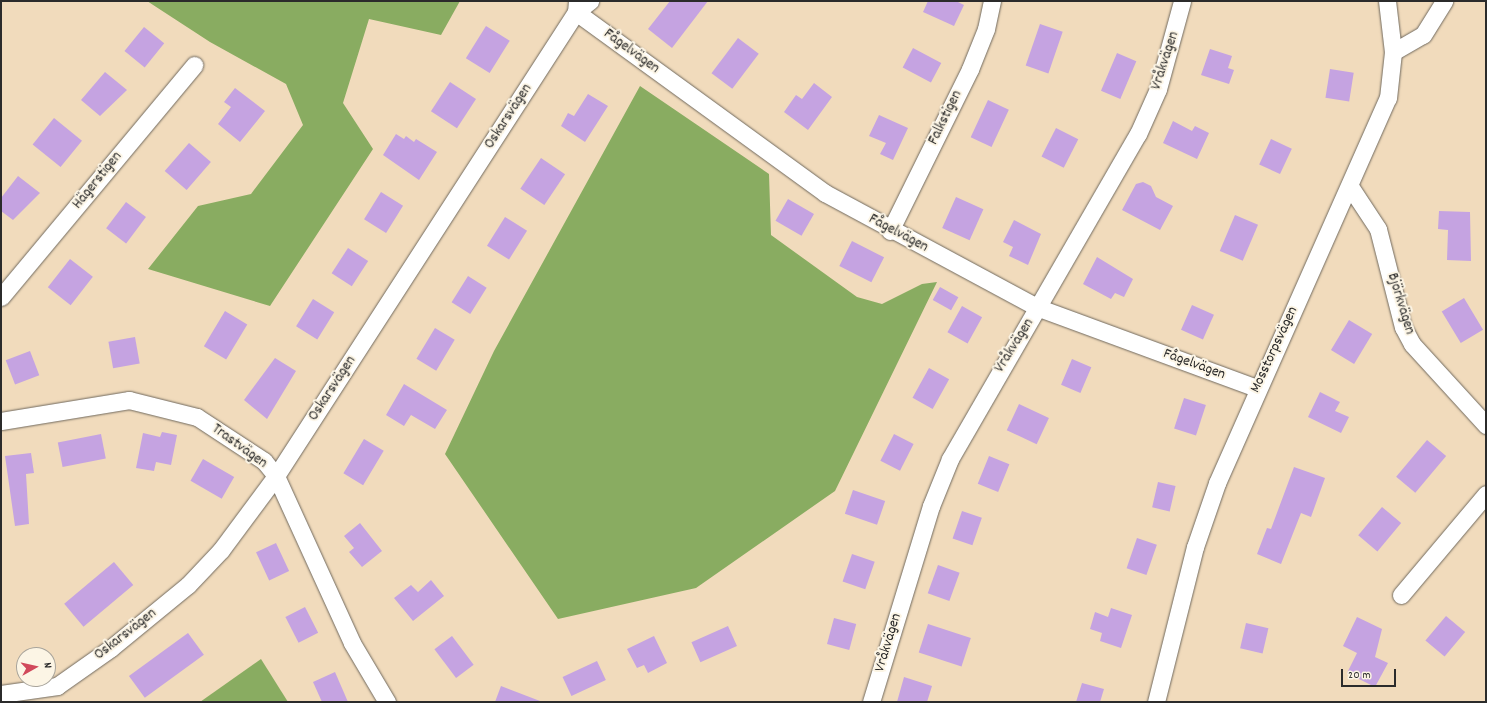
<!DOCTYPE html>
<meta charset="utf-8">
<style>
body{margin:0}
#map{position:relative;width:1487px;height:703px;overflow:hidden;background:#f1dbbc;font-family:Dekko,sans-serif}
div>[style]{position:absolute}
.forest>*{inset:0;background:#89ac61}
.building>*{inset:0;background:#c5a3e1;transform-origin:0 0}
.roads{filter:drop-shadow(0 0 1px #70695e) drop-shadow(0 0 1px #70695e)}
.street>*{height:17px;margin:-8.5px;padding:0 8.5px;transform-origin:8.5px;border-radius:8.5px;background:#fff}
span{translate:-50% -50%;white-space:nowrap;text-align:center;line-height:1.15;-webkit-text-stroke:4px #fcf5e5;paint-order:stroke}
.street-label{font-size:15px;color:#2b2b2b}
.frame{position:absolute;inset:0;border:2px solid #2b2b2b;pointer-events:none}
.north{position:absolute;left:16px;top:647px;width:40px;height:40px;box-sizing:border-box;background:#fcf5e5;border:1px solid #a8a49b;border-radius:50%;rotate:82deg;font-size:11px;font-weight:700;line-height:16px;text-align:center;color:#2b2b2b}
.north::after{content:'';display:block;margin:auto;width:14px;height:18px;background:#d1495b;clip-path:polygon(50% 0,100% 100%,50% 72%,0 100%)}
.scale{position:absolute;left:1341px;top:669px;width:55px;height:18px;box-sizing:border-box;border:2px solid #2b2b2b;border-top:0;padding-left:5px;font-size:12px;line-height:14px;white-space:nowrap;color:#2b2b2b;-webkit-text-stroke:3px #fcf5e5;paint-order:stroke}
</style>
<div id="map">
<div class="forest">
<div style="clip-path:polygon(147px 1px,460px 1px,441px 35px,369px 19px,343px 103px,373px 149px,270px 306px,148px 269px,198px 206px,251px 194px,303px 125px,286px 84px,210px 42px)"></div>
<div style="clip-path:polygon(640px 86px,769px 174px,771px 235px,857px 297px,882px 304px,922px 284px,937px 282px,835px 491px,696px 588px,558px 619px,445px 454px,494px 351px)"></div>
<div style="clip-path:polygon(261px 659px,288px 702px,200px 702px)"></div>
</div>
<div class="building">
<div style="clip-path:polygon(670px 1px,708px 1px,672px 48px,648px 29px)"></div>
<div style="clip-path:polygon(928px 1px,956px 1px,964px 5px,954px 26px,923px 12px)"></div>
<div style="left:1040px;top:24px;width:24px;height:44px;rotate:19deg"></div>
<div style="left:486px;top:26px;width:28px;height:38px;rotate:32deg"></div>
<div style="left:144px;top:27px;width:26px;height:31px;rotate:39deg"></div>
<div style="left:738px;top:38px;width:26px;height:44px;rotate:37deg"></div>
<div style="left:913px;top:48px;width:32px;height:22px;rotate:28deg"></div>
<div style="clip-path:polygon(1210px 49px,1232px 56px,1228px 68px,1234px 70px,1229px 84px,1201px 75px)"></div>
<div style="left:1117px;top:53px;width:21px;height:41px;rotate:23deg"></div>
<div style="left:1330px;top:69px;width:24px;height:29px;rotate:9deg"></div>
<div style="clip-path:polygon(105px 72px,127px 90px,100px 116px,81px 100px)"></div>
<div style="left:450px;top:82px;width:31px;height:35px;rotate:33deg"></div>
<div style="clip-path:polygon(814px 83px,832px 97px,808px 130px,784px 112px,796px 95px,802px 99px)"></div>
<div style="clip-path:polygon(235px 88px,265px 111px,240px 142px,218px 124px,231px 107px,224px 102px)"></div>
<div style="clip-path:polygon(588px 94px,608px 106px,585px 142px,561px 126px,568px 113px,574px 116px)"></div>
<div style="left:988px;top:100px;width:23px;height:41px;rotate:25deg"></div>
<div style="clip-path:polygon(879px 115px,908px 128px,893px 160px,880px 154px,886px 143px,869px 136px)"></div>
<div style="left:54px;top:118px;width:36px;height:34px;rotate:39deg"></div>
<div style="clip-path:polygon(1173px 121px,1192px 131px,1195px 126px,1209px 133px,1197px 159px,1163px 143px)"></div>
<div style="left:1056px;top:128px;width:25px;height:32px;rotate:27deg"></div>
<div style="clip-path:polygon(396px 134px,404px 139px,406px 136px,414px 142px,416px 139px,437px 152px,419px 180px,383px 155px)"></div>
<div style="left:1271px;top:139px;width:23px;height:28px;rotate:25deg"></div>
<div style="left:189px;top:143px;width:29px;height:37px;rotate:41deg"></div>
<div style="left:541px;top:158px;width:29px;height:37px;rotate:34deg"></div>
<div style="clip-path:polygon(18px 176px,40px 193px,13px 220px,1px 211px,1px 198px)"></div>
<div style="clip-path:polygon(1143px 182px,1151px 186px,1156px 197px,1173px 206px,1160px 230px,1122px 210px,1136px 184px)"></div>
<div style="left:381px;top:192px;width:26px;height:32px;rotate:32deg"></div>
<div style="left:956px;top:197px;width:30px;height:34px;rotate:24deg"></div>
<div style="left:788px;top:199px;width:30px;height:25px;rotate:30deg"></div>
<div style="left:126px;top:202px;width:25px;height:33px;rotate:37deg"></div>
<div style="clip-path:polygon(1439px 211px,1470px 212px,1471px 261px,1447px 260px,1448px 230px,1438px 229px)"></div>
<div style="left:1235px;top:215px;width:25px;height:39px;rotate:23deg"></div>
<div style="left:505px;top:217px;width:26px;height:34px;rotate:32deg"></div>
<div style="clip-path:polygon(1014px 220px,1041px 234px,1028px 265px,1009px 256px,1013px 247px,1003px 242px)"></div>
<div style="left:852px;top:241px;width:36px;height:28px;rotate:27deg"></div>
<div style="left:348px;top:248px;width:24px;height:30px;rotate:33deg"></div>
<div style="clip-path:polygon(1097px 257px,1133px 279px,1124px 297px,1115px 293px,1111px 299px,1083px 284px)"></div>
<div style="left:70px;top:259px;width:29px;height:36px;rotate:38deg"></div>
<div style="left:468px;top:276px;width:22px;height:31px;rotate:32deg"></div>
<div style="left:940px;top:287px;width:21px;height:15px;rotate:29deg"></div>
<div style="left:1464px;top:298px;width:37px;height:26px;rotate:59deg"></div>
<div style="left:313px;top:299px;width:25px;height:32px;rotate:32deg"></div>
<div style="left:1192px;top:305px;width:24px;height:27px;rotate:24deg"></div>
<div style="left:962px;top:306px;width:23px;height:30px;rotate:29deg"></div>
<div style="left:225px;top:311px;width:26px;height:41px;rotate:31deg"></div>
<div style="left:1349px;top:320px;width:27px;height:35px;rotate:31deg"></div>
<div style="left:435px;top:328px;width:23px;height:36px;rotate:31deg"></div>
<div style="left:135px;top:337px;width:27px;height:27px;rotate:80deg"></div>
<div style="left:30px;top:351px;width:26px;height:26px;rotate:69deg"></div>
<div style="clip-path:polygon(275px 358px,296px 371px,267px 419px,244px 400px)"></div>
<div style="left:1072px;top:359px;width:21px;height:28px;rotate:23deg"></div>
<div style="left:929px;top:368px;width:23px;height:34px;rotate:29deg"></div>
<div style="clip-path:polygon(404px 384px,447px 410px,435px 429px,411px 415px,404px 426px,386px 415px)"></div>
<div style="clip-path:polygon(1320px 392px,1340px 402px,1335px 411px,1349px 417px,1341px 433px,1308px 417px)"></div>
<div style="left:1184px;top:398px;width:23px;height:32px;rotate:18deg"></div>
<div style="left:1019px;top:404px;width:33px;height:29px;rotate:25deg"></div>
<div style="clip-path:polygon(162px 432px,177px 435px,171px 465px,156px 462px,154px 471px,136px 468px,143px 433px,160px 437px)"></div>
<div style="left:101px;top:434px;width:25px;height:44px;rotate:79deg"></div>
<div style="left:894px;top:434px;width:22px;height:30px;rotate:27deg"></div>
<div style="left:364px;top:439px;width:23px;height:40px;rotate:31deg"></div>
<div style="left:1427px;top:440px;width:25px;height:48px;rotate:40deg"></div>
<div style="clip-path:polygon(31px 453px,34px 473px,26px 474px,29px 524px,15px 526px,5px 456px)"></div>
<div style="left:989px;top:456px;width:22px;height:30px;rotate:22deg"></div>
<div style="left:203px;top:459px;width:36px;height:25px;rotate:30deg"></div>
<div style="clip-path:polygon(1294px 467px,1325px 478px,1311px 517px,1301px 513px,1281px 564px,1257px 554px,1267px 528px,1271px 529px)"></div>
<div style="left:1158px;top:482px;width:18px;height:26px;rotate:13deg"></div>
<div style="left:853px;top:490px;width:34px;height:25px;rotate:19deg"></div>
<div style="left:1382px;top:507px;width:25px;height:37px;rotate:40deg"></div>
<div style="left:962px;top:511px;width:21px;height:29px;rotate:19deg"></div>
<div style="clip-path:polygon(360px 523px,382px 551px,362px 567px,349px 552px,354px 548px,344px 536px)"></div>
<div style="left:1137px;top:538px;width:21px;height:32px;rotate:19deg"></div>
<div style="left:276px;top:543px;width:31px;height:22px;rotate:65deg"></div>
<div style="left:852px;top:554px;width:24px;height:29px;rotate:19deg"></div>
<div style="left:114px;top:562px;width:30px;height:65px;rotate:50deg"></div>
<div style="left:938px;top:565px;width:23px;height:30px;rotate:20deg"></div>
<div style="clip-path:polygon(431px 580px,444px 596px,413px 621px,394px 598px,411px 585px,418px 592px)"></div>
<div style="left:305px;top:607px;width:29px;height:22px;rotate:63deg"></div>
<div style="clip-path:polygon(1111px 608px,1132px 615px,1121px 648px,1100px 641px,1102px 633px,1090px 629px,1095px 612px,1108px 617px)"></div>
<div style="left:1446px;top:616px;width:25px;height:32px;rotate:40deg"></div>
<div style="clip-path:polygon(1357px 617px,1382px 629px,1375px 657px,1388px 663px,1375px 687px,1347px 673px,1357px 653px,1343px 646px)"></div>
<div style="left:834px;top:618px;width:23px;height:27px;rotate:15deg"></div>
<div style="left:1246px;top:623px;width:23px;height:26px;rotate:13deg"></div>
<div style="left:928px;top:624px;width:45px;height:30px;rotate:18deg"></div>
<div style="left:728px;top:626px;width:22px;height:40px;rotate:66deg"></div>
<div style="left:188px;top:633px;width:27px;height:73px;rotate:54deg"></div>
<div style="left:452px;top:636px;width:36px;height:22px;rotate:53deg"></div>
<div style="clip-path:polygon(654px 636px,667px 663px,648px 673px,644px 665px,637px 668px,627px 649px)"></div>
<div style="left:597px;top:661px;width:21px;height:38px;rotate:65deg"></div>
<div style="clip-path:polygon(335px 672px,348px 702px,322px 702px,313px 682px)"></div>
<div style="clip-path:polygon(904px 677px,932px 686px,927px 702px,897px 702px)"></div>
<div style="clip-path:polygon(1082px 683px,1104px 689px,1100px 702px,1076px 702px)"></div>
<div style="clip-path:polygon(501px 686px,540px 701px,540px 702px,495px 702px)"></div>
</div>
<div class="roads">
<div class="street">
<div style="left:577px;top:1px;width:11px;rotate:95deg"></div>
<div style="left:576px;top:12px;width:308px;rotate:36deg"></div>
<div style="left:825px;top:193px;width:243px;rotate:28.3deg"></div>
<div style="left:1039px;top:308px;width:232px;rotate:20.2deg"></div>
<div style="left:1393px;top:52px;width:34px;rotate:-30deg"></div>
<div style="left:1423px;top:35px;width:40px;rotate:-58deg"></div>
<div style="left:1351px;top:188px;width:49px;rotate:56.6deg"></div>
<div style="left:1378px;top:229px;width:101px;rotate:75.7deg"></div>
<div style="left:1403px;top:327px;width:19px;rotate:62deg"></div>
<div style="left:1412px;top:344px;width:110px;rotate:47.6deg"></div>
<div style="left:890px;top:231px;width:181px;rotate:-63.7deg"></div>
<div style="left:970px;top:69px;width:43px;rotate:-68.2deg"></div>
<div style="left:986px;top:29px;width:29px;rotate:-78deg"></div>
<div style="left:1px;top:297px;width:302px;rotate:-50.2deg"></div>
<div style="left:1px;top:421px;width:130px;rotate:-9.3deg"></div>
<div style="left:129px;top:400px;width:70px;rotate:14deg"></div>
<div style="left:197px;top:417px;width:80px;rotate:33.3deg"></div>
<div style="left:264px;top:461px;width:19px;rotate:51deg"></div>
<div style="left:276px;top:476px;width:183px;rotate:65.5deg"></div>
<div style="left:352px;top:643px;width:69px;rotate:59.3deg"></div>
<div style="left:1401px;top:595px;width:132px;rotate:-49.9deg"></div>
<div style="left:1px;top:694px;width:57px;rotate:-8.1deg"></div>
<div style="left:57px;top:686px;width:66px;rotate:-35.1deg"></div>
<div style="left:111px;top:648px;width:99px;rotate:-39.3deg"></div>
<div style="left:188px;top:585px;width:48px;rotate:-46.7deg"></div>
<div style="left:221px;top:550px;width:92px;rotate:-53.4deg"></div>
<div style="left:276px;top:476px;width:553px;rotate:-57.12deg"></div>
<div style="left:576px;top:12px;width:18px;rotate:-38deg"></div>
<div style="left:871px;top:702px;width:205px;rotate:-73deg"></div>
<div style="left:931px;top:506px;width:51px;rotate:-68deg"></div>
<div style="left:950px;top:459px;width:375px;rotate:-60deg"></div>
<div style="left:1138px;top:134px;width:49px;rotate:-66deg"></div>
<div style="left:1158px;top:89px;width:91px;rotate:-74.7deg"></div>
<div style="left:1156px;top:702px;width:160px;rotate:-75.9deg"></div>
<div style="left:1195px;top:547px;width:68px;rotate:-71deg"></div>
<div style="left:1217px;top:483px;width:421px;rotate:-66.1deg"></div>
<div style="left:1388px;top:98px;width:46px;rotate:-83.8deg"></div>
<div style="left:1393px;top:52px;width:51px;rotate:-96.7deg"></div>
</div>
</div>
<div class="street-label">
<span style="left:631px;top:52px;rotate:36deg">Fågelvägen</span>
<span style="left:1166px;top:61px;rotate:-72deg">Vråkvägen</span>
<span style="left:509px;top:117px;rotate:-57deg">Oskarsvägen</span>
<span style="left:946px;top:118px;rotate:-64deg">Falkstigen</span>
<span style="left:98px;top:181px;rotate:-51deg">Hägerstigen</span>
<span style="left:898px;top:234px;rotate:28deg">Fågelvägen</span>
<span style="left:1400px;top:304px;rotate:73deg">Björkvägen</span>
<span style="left:1015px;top:346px;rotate:-58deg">Vråkvägen</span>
<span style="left:1275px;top:350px;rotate:-65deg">Mosstorpsvägen</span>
<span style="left:1194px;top:365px;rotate:20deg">Fågelvägen</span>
<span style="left:333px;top:389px;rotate:-57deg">Oskarsvägen</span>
<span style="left:239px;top:447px;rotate:36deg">Trastvägen</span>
<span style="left:126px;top:635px;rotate:-38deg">Oskarsvägen</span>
<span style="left:889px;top:643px;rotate:-73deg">Vråkvägen</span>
</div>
<div class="frame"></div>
<div class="north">N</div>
<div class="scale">20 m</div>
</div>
